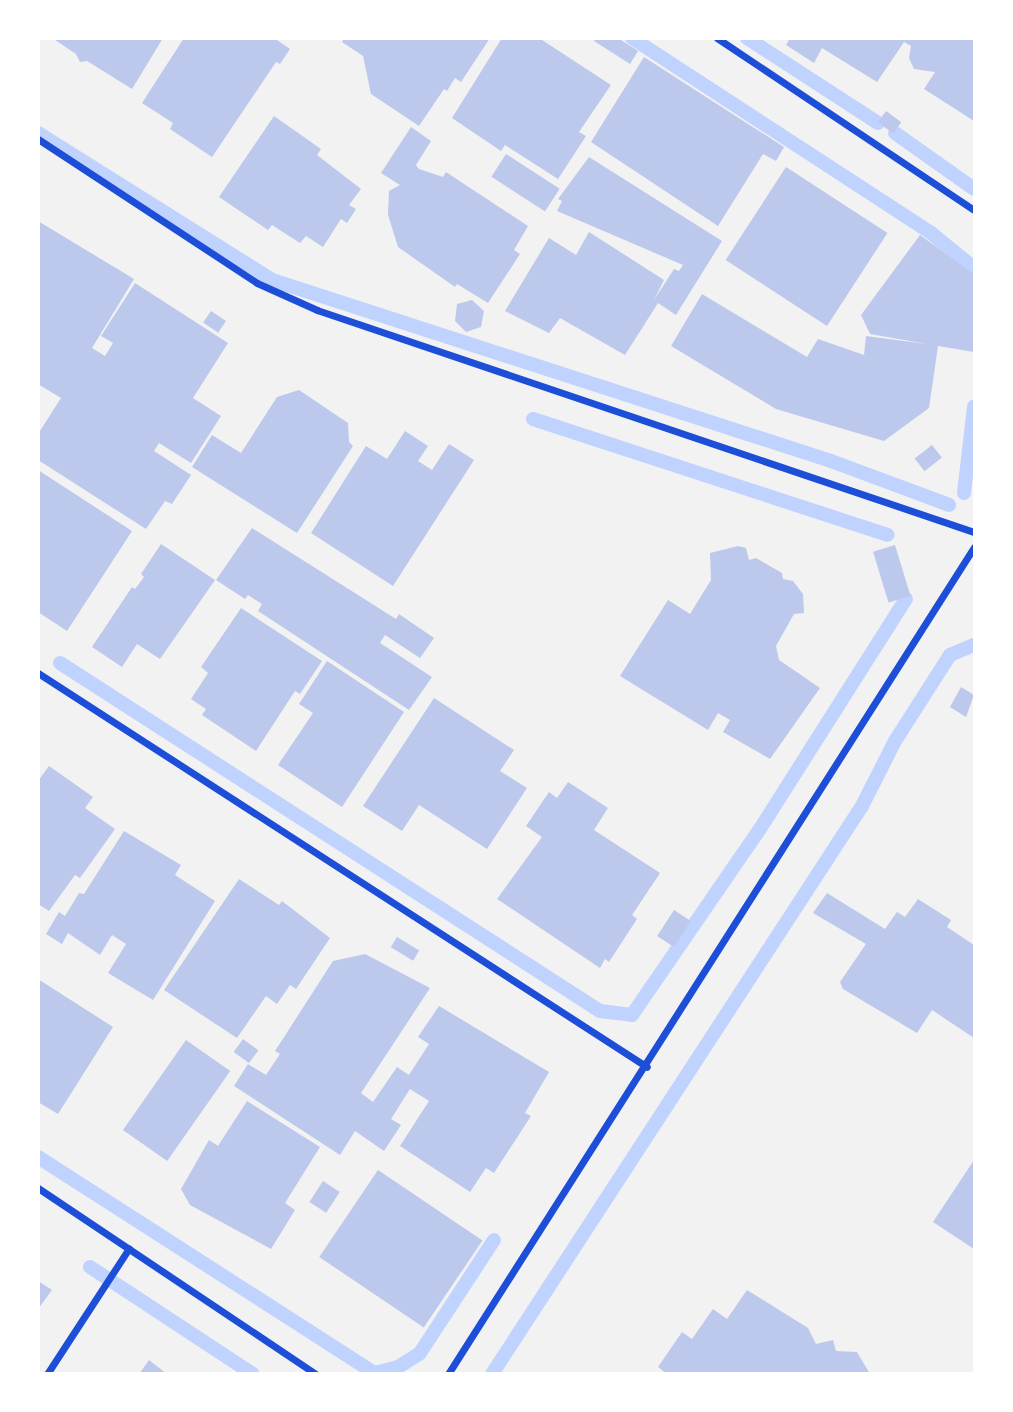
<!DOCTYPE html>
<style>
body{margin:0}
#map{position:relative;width:1013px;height:1412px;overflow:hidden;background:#f2f2f2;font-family:"Golos Text",sans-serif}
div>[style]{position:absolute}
.stream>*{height:14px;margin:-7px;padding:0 7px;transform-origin:7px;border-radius:7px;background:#bfd3fe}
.building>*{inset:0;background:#bdc9ec;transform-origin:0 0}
.minor>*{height:7px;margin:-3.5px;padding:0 3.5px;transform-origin:3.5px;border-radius:3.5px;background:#1d4ed8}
span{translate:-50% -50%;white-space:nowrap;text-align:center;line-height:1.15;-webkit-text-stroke:7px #fff;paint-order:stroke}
.frame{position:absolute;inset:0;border:40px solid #fff;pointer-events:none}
</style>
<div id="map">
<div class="stream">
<div style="left:632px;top:38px;width:357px;rotate:33.1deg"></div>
<div style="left:931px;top:233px;width:55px;rotate:39.1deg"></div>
<div style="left:747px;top:38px;width:156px;rotate:33deg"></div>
<div style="left:38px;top:133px;width:276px;rotate:32.1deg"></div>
<div style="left:272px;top:280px;width:588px;rotate:17.94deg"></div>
<div style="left:831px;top:461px;width:126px;rotate:20.4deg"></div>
<div style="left:895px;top:133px;width:97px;rotate:35.3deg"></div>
<div style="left:533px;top:419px;width:373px;rotate:18.1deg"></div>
<div style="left:964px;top:493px;width:87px;rotate:-83.4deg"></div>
<div style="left:60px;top:663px;width:642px;rotate:32.8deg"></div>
<div style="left:600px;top:1011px;width:32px;rotate:7deg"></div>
<div style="left:632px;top:1015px;width:222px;rotate:-55.5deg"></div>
<div style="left:758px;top:832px;width:276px;rotate:-57.6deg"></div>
<div style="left:38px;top:1157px;width:399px;rotate:32.7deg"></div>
<div style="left:374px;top:1373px;width:25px;rotate:-14deg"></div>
<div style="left:398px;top:1367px;width:26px;rotate:-32deg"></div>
<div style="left:420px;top:1353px;width:135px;rotate:-56.8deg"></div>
<div style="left:90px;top:1267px;width:195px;rotate:33.3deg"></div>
<div style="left:492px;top:1374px;width:678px;rotate:-56.92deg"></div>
<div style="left:862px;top:806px;width:73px;rotate:-63.1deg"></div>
<div style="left:895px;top:741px;width:102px;rotate:-57.4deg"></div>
<div style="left:950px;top:655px;width:26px;rotate:-23deg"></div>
</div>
<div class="building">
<div style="clip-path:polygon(52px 38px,163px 38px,132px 89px,87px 61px,80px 62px,76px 54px)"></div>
<div style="clip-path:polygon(184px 38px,274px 38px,290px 49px,280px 64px,276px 62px,212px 157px,170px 129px,173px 123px,142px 103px)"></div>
<div style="clip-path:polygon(344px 38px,490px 38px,461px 82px,455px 78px,447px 91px,444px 89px,419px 126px,371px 94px,363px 56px,342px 42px)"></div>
<div style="clip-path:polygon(502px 38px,539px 38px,611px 85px,579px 132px,586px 136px,558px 179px,505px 145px,501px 151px,452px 118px)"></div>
<div style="clip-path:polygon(596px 38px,618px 38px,638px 51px,630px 64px,594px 41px)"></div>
<div style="clip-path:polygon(790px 38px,974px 38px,974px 121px,924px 89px,935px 72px,914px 69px,909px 58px,911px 46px,904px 42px,877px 82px,822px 48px,814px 63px,786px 45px)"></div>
<div style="clip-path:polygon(644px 57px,784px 147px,776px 161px,763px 154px,718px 226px,591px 142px)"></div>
<div style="left:886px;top:111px;width:19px;height:14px;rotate:36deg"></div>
<div style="clip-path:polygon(274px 116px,321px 149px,317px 155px,361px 189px,349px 205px,356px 209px,347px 223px,341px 219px,323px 247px,306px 236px,300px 243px,272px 225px,268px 230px,219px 197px)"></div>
<div style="clip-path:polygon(411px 127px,431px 141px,416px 165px,419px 169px,443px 177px,446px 172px,528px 226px,514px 250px,520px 254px,488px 303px,457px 284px,455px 287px,398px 247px,388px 215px,389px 191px,400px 185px,381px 173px)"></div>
<div style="left:506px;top:154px;width:64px;height:27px;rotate:33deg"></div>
<div style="clip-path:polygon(589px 157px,722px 241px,676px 315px,658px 303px,625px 355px,560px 318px,549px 333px,505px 311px,549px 238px,576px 255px,589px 232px,664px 280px,654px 300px,674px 269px,679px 271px,683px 265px,557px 211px,562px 201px,558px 199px)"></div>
<div style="left:786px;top:167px;width:121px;height:111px;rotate:33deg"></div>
<div style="clip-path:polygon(38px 221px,134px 279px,92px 348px,105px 356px,113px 343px,101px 336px,135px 283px,228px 343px,193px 398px,221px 416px,191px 463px,159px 443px,154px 451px,191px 475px,172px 504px,165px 501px,146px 529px,38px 460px,38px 434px,61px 398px,38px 384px)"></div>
<div style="clip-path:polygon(920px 235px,974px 274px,974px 352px,938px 346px,929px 408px,884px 441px,776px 409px,671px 346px,702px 294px,807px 357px,818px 339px,864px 355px,866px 336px,927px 344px,870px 334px,861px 315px)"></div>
<div style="clip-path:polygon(472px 300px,484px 311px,481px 327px,466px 332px,455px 321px,457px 304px)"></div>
<div style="left:211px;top:311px;width:18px;height:14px;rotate:34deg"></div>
<div style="clip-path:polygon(299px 390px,348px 423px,349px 442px,353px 446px,297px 533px,192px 467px,212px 435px,241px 453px,277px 397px)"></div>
<div style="clip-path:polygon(405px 431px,428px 446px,418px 461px,432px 470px,449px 444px,474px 460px,393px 586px,311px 533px,366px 446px,387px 459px)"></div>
<div style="left:932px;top:445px;width:16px;height:22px;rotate:52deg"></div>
<div style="clip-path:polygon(38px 470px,132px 531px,67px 631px,38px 612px)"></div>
<div style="clip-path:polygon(252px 528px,396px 619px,399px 614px,434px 638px,420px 658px,385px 635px,380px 643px,432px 677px,409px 710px,258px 611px,262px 604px,248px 595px,245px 599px,216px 580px)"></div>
<div style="clip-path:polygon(161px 544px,215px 580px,160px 659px,137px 644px,122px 667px,92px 647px,132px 587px,135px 589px,144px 577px,141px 574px)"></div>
<div style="left:895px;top:545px;width:53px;height:23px;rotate:73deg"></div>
<div style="clip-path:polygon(738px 546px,746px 548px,749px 560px,756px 558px,782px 573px,783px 579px,793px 581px,803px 594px,804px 613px,794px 614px,776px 646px,779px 660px,820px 688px,770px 759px,723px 732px,730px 720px,718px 713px,708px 730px,620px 676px,668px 600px,690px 614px,711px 580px,710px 553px)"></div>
<div style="clip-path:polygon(241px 608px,322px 661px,300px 694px,295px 691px,256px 751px,202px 715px,206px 709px,191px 699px,208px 673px,201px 667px)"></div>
<div style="clip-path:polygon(327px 661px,404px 712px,342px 807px,278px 765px,313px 713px,299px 704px)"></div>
<div style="clip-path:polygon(961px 687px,974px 695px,966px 717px,950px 707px)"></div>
<div style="clip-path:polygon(434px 698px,514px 750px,500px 771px,527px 788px,487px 849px,419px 805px,402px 831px,363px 806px)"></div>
<div style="clip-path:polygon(49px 766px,93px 797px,85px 808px,115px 829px,80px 878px,75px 875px,49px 911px,38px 904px,38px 781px)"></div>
<div style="clip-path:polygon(568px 782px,608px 808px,594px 830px,660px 873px,632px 915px,637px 919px,609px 962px,605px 959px,600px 968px,497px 899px,542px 837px,526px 826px,549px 792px,557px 798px)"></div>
<div style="clip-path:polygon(124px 831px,181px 865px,175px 875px,215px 901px,153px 1000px,108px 973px,126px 944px,112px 935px,100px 955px,68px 933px,62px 944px,46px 934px,59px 912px,65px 916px,79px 893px,84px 894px)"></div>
<div style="clip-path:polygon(239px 879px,279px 905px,282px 901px,330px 938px,296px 989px,290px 985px,277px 1004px,266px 996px,237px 1038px,164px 990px)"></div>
<div style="clip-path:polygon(827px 893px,885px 929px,897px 912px,905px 917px,918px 899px,951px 920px,947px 927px,974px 945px,974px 1038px,932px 1010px,917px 1033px,843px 989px,840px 982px,866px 944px,813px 913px)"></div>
<div style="left:674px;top:910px;width:20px;height:31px;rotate:33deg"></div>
<div style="left:397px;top:937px;width:26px;height:12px;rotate:31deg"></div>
<div style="clip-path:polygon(365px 954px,430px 988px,361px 1093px,373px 1102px,397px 1067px,409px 1075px,429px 1044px,418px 1037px,439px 1006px,549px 1072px,525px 1113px,531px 1116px,494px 1173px,486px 1168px,470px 1192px,400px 1146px,429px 1101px,410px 1089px,391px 1119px,401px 1125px,384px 1151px,355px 1131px,340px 1155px,234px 1086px,248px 1064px,266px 1075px,280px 1054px,275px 1051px,333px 961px)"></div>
<div style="clip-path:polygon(38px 979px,113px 1027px,58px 1114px,38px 1102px)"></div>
<div style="left:243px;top:1039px;width:19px;height:16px;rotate:36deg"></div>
<div style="left:186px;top:1040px;width:54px;height:110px;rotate:35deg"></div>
<div style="clip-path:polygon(247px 1101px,320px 1147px,285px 1203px,295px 1210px,271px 1249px,190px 1205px,181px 1189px,209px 1140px,218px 1146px)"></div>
<div style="clip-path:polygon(974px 1160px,974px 1249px,933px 1222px)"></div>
<div style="left:378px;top:1170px;width:126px;height:105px;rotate:34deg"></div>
<div style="left:323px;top:1181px;width:20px;height:25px;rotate:33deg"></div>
<div style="clip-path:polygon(38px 1281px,52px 1290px,38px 1309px)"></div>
<div style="clip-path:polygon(747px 1290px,808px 1328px,816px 1344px,833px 1340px,836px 1351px,857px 1352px,870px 1374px,667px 1374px,658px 1367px,682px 1332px,692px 1339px,713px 1309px,727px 1319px)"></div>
<div style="clip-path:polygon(149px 1360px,167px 1374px,139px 1374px)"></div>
</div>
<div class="minor">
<div style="left:717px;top:38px;width:309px;rotate:33.8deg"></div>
<div style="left:38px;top:139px;width:262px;rotate:33.3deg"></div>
<div style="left:257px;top:283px;width:66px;rotate:24.2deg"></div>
<div style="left:317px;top:310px;width:693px;rotate:18.67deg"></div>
<div style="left:38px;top:673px;width:725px;rotate:32.9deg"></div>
<div style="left:38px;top:1188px;width:334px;rotate:33.8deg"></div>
<div style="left:47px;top:1374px;width:150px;rotate:-56.9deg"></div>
<div style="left:448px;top:1374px;width:980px;rotate:-57.54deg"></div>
</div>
<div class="frame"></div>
</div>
